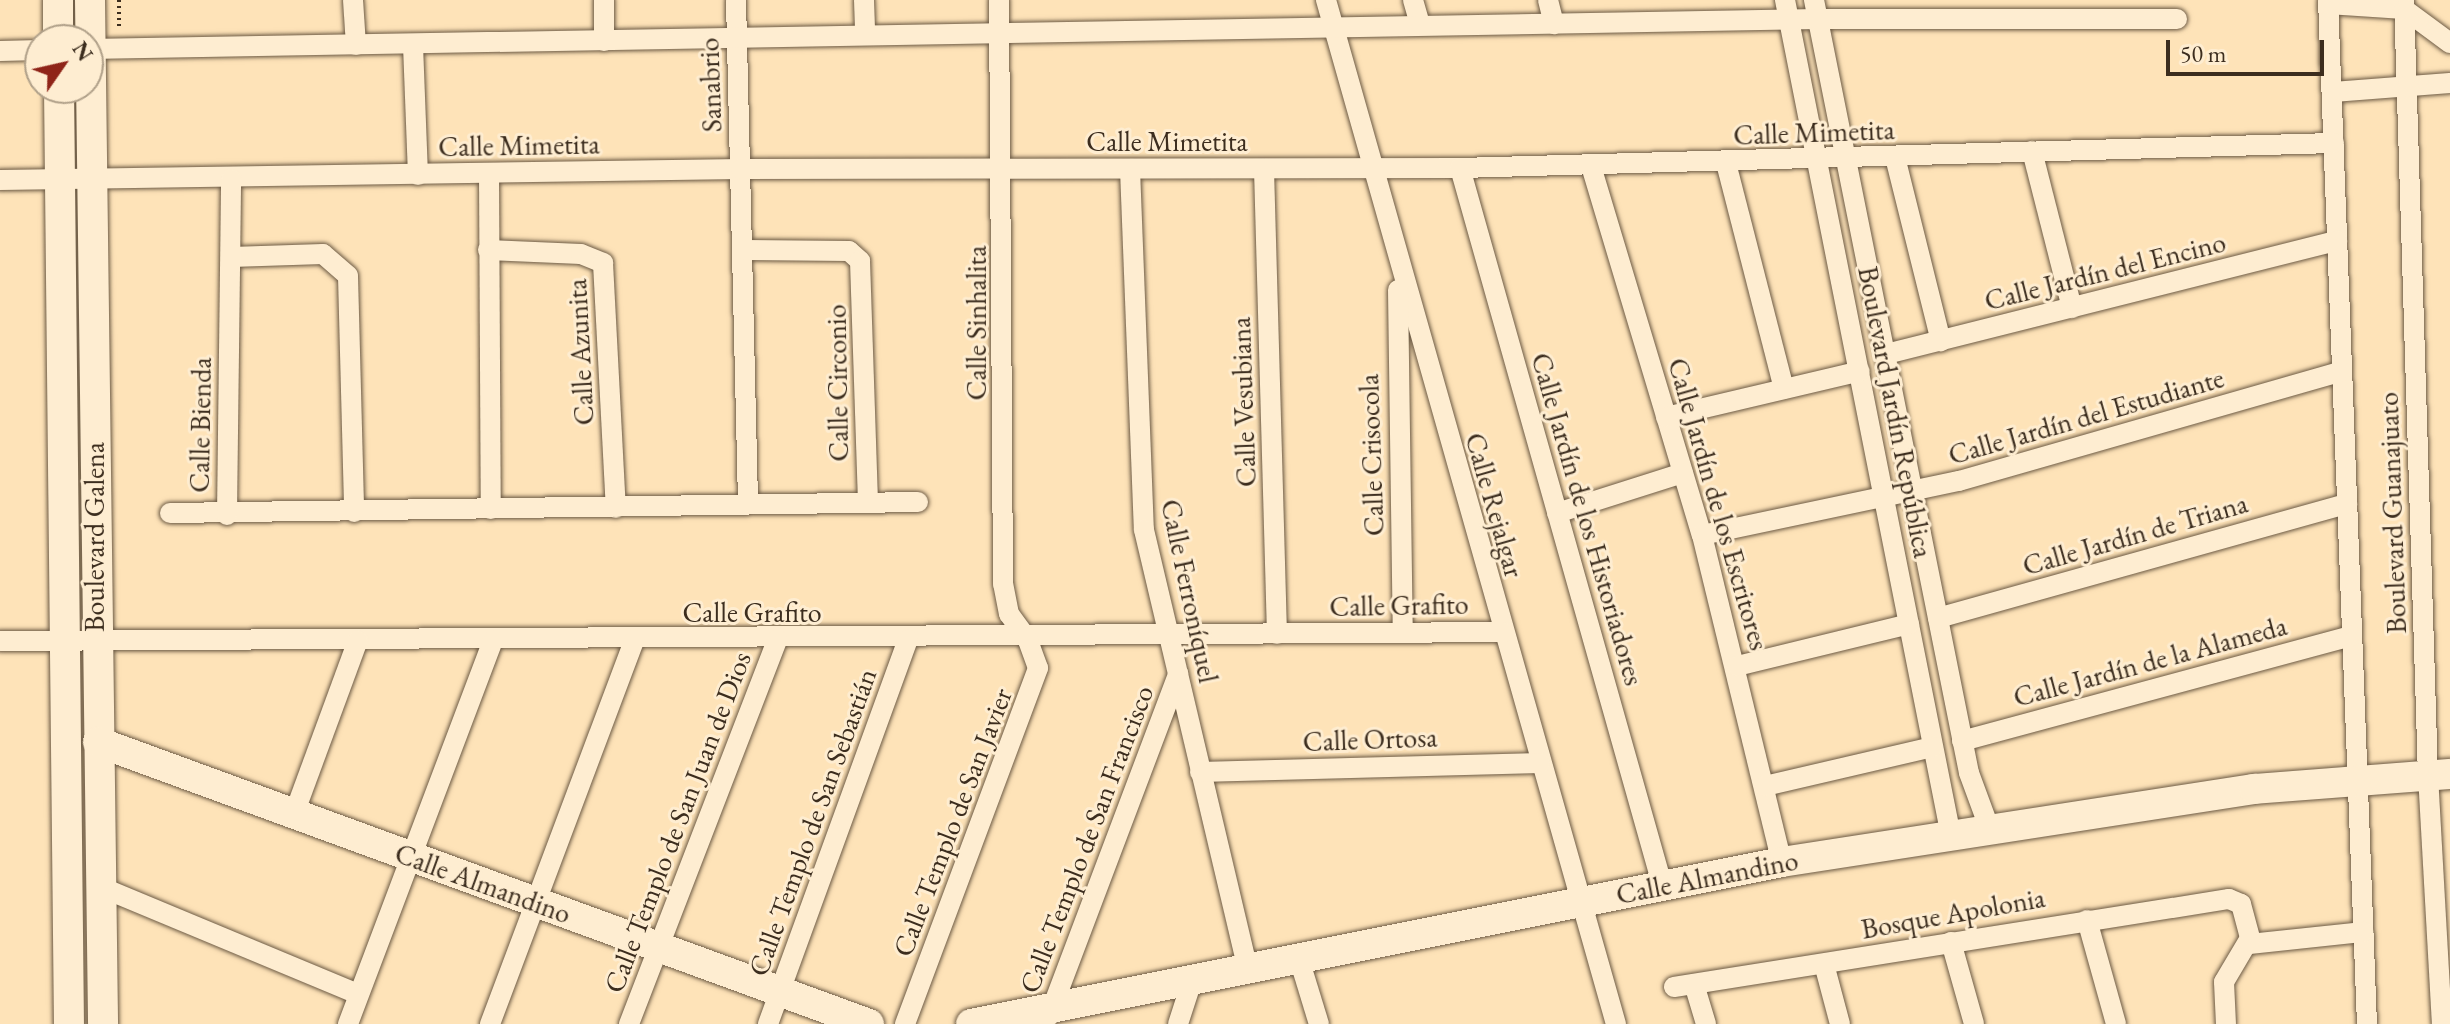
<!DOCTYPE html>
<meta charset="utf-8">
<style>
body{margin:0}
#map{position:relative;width:2450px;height:1024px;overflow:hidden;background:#fee3b8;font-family:"EB Garamond",serif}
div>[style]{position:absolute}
.path>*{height:4px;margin-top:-2px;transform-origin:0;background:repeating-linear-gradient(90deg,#3c2d1e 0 2px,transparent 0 6px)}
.roads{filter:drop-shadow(0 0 2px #6c5a44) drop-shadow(0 0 2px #6c5a44)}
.street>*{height:20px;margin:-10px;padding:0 10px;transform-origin:10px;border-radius:10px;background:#feedd1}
.secondary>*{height:30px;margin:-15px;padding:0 15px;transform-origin:15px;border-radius:15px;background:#feedd1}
span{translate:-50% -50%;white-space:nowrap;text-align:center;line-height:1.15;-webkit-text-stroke:6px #feedd1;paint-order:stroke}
.street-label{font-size:28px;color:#3c2d1e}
.north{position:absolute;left:24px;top:24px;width:80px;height:80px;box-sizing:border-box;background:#feedd1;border:2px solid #b0a089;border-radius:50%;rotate:56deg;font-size:22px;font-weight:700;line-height:32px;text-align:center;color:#3c2d1e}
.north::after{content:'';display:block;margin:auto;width:28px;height:36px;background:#8f2418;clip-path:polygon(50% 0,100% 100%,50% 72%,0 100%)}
.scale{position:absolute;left:2166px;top:40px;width:158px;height:36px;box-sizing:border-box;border:4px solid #3c2d1e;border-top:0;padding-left:10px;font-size:24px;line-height:28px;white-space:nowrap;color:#3c2d1e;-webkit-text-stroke:6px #feedd1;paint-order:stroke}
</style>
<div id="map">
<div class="path">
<div style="left:119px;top:0;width:30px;rotate:90deg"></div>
</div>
<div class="roads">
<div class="street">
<div style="left:353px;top:0;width:45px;rotate:86.2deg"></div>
<div style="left:736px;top:0;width:503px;rotate:88.63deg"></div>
<div style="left:864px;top:0;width:34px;rotate:88deg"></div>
<div style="left:1326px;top:0;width:1064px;rotate:74.19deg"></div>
<div style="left:1413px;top:0;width:26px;rotate:74deg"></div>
<div style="left:1548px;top:0;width:25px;rotate:76deg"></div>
<div style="left:1785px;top:0;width:852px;rotate:78.77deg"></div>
<div style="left:1814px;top:0;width:788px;rotate:78.66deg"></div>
<div style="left:1969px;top:773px;width:61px;rotate:69.8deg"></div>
<div style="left:2328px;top:0;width:1025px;rotate:87.82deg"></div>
<div style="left:2404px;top:0;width:775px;rotate:88.23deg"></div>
<div style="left:2428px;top:775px;width:249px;rotate:86.8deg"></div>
<div style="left:2328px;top:4px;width:76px;rotate:3.8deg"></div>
<div style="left:2404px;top:9px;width:57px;rotate:36.5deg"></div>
<div style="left:604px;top:41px;width:41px;rotate:-90deg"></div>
<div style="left:413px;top:45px;width:130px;rotate:87.8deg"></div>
<div style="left:88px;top:49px;width:1730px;rotate:-0.99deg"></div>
<div style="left:1818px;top:19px;width:359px"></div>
<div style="left:0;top:51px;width:40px;rotate:-1.4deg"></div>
<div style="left:2333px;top:92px;width:117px;rotate:-4.4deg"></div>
<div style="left:2032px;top:151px;width:162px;rotate:75.7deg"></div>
<div style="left:1895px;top:157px;width:190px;rotate:76deg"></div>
<div style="left:1726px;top:163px;width:233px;rotate:75.6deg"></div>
<div style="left:1591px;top:166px;width:385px;rotate:73.3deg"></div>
<div style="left:1702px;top:535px;width:337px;rotate:76.3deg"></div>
<div style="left:1460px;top:168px;width:744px;rotate:74.25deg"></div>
<div style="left:1130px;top:169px;width:361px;rotate:87.8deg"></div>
<div style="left:1144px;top:530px;width:453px;rotate:76.7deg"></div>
<div style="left:1264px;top:169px;width:465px;rotate:88.4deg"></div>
<div style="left:489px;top:173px;width:336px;rotate:89.7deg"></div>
<div style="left:0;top:180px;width:741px;rotate:-0.85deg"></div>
<div style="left:741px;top:169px;width:719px;rotate:-0.08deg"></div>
<div style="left:1460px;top:168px;width:874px;rotate:-1.64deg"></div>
<div style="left:488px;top:250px;width:93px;rotate:2.5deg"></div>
<div style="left:581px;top:254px;width:24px;rotate:22deg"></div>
<div style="left:603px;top:263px;width:245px;rotate:87deg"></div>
<div style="left:746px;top:250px;width:103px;rotate:0.6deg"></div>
<div style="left:849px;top:251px;width:15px;rotate:42deg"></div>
<div style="left:860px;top:261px;width:241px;rotate:88.1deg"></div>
<div style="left:231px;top:257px;width:92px;rotate:-1.9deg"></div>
<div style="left:323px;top:254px;width:33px;rotate:41deg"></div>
<div style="left:348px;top:276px;width:236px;rotate:88.5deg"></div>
<div style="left:1398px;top:290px;width:343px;rotate:89.2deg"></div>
<div style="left:1886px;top:354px;width:465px;rotate:-14.1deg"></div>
<div style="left:1666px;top:417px;width:199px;rotate:-13.3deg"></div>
<div style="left:170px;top:513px;width:748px;rotate:-0.84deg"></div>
<div style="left:1557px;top:513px;width:132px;rotate:-17.6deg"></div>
<div style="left:227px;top:515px;width:336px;rotate:-89.3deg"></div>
<div style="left:1702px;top:535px;width:263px;rotate:-11.9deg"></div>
<div style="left:1959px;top:481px;width:398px;rotate:-16deg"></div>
<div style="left:1938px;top:618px;width:425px;rotate:-15.6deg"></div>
<div style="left:0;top:641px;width:1503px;rotate:-0.34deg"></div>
<div style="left:1737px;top:666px;width:177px;rotate:-13.7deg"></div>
<div style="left:1962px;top:741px;width:404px;rotate:-15.1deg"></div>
<div style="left:1200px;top:772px;width:340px;rotate:-1.5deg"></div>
<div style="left:1765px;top:786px;width:172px;rotate:-13.1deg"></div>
<div style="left:294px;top:814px;width:185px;rotate:-69.8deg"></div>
<div style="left:101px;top:887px;width:278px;rotate:22.6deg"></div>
<div style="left:2087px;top:920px;width:108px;rotate:74.4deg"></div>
<div style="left:1951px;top:942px;width:85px;rotate:74.3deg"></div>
<div style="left:2250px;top:944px;width:114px;rotate:-6.1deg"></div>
<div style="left:1300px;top:962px;width:65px;rotate:73deg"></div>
<div style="left:1824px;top:964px;width:62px;rotate:75.1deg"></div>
<div style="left:1694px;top:984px;width:42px;rotate:73.3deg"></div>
<div style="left:1674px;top:987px;width:562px;rotate:-9.01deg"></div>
<div style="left:2229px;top:899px;width:13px;rotate:23deg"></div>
<div style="left:2241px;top:904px;width:35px;rotate:75deg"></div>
<div style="left:2250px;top:938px;width:51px;rotate:120.6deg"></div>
<div style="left:2224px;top:982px;width:42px;rotate:87.3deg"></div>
<div style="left:1049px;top:1016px;width:366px;rotate:-69.3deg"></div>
<div style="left:348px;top:1024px;width:410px;rotate:-69.3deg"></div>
<div style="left:490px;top:1024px;width:410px;rotate:-69.4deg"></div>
<div style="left:629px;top:1024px;width:412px;rotate:-68.9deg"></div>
<div style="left:768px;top:1024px;width:409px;rotate:-70deg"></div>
<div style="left:905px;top:1024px;width:380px;rotate:-69.5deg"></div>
<div style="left:1038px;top:668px;width:30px;rotate:-110deg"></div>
<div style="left:1028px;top:640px;width:32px;rotate:-126deg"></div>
<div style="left:1009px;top:614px;width:31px;rotate:-101deg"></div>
<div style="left:1003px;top:584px;width:584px;rotate:-90.39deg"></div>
<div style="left:1178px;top:1024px;width:45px;rotate:-72deg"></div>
</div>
<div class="secondary">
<div style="left:58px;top:0;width:40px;rotate:90deg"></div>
<div style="left:90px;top:0;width:1024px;rotate:89.27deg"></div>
<div style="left:59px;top:88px;width:936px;rotate:89.39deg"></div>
<div style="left:98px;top:742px;width:821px;rotate:20.09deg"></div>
<div style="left:971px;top:1024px;width:827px;rotate:-11.3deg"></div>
<div style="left:1782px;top:862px;width:478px;rotate:-8.8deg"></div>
<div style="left:2254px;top:789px;width:197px;rotate:-4.4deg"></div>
</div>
</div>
<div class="street-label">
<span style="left:710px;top:85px;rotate:-92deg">Sanabrio</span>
<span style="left:1814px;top:132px;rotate:-2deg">Calle Mimetita</span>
<span style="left:1167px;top:141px">Calle Mimetita</span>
<span style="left:519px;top:145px;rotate:-1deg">Calle Mimetita</span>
<span style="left:2105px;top:271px;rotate:-14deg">Calle Jardín del Encino</span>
<span style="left:976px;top:323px;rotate:-90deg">Calle Sinhalita</span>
<span style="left:580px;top:352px;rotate:-93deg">Calle Azunita</span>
<span style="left:837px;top:383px;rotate:-91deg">Calle Circonio</span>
<span style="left:1243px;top:402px;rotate:-92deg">Calle Vesubiana</span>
<span style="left:1896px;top:412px;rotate:79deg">Boulevard Jardín República</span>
<span style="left:2086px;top:416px;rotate:-16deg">Calle Jardín del Estudiante</span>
<span style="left:200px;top:425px;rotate:-89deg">Calle Bienda</span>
<span style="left:1371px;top:455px;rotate:-92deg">Calle Crisocola</span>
<span style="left:1719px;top:504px;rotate:74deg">Calle Jardín de los Escritores</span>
<span style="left:1495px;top:505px;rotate:74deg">Calle Rejalgar</span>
<span style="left:2392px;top:513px;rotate:-92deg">Boulevard Guanajuato</span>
<span style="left:1588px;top:519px;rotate:74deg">Calle Jardín de los Historiadores</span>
<span style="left:2135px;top:534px;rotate:-16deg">Calle Jardín de Triana</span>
<span style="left:94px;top:537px;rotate:-90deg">Boulevard Galena</span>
<span style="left:1190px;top:591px;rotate:78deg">Calle Ferroníquel</span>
<span style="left:1399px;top:605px;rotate:-1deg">Calle Grafito</span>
<span style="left:752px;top:612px">Calle Grafito</span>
<span style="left:2150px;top:661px;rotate:-15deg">Calle Jardín de la Alameda</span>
<span style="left:1370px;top:739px;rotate:-2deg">Calle Ortosa</span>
<span style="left:677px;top:822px;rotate:-69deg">Calle Templo de San Juan de Dios</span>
<span style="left:812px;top:822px;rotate:-70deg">Calle Templo de San Sebastián</span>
<span style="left:952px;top:822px;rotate:-69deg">Calle Templo de San Javier</span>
<span style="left:1086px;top:839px;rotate:-69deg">Calle Templo de San Francisco</span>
<span style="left:1707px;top:877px;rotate:-11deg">Calle Almandino</span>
<span style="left:483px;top:883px;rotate:20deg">Calle Almandino</span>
<span style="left:1953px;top:913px;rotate:-10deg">Bosque Apolonia</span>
</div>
<div class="north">N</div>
<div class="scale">50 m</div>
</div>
